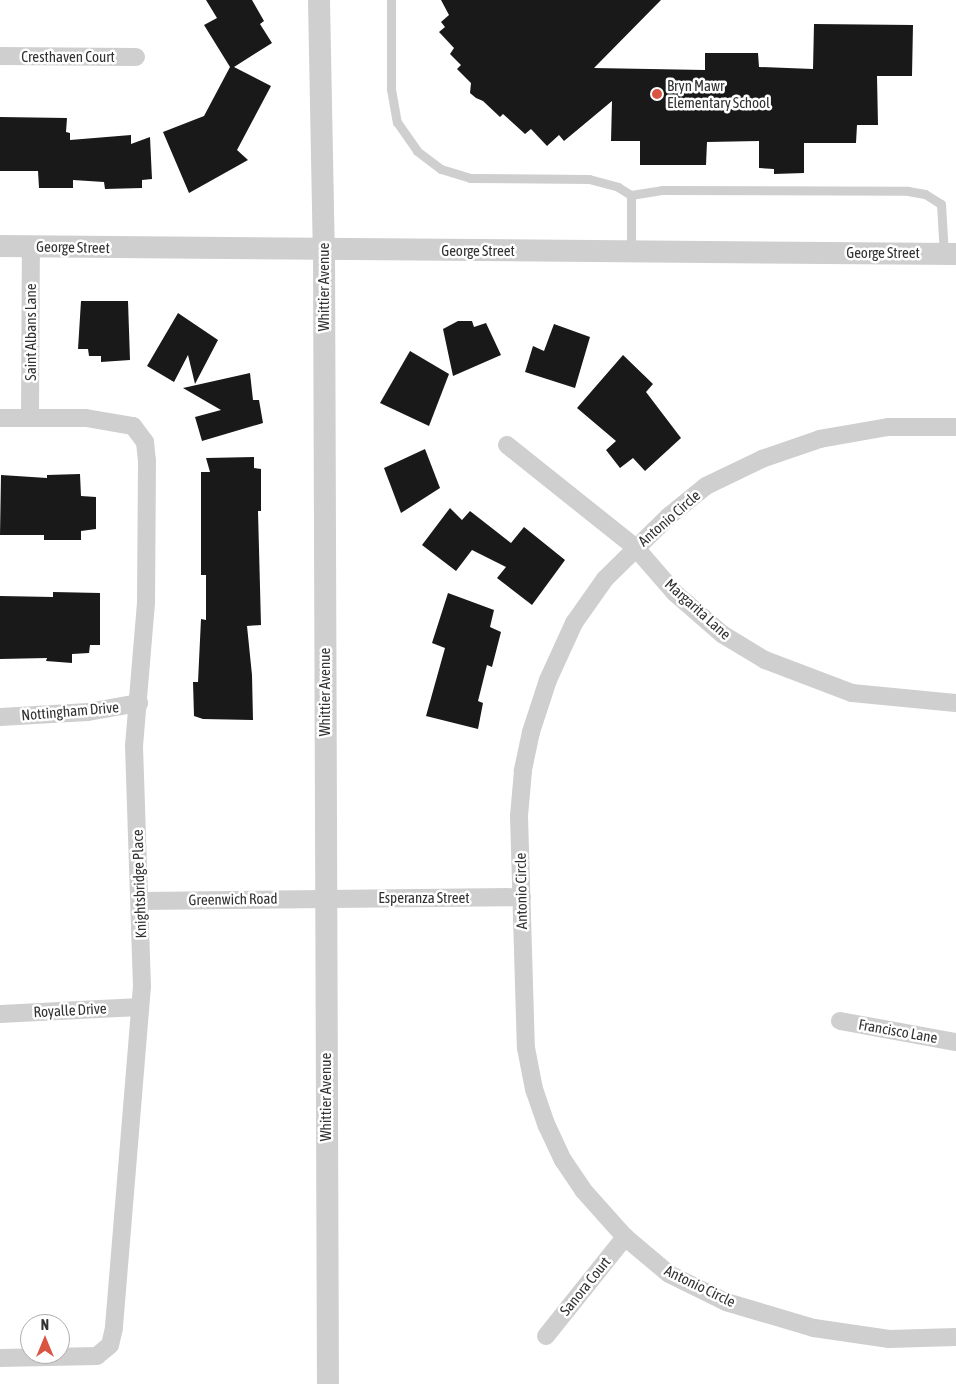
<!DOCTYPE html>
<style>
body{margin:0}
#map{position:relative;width:956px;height:1384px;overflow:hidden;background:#fff;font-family:"Asap Condensed",sans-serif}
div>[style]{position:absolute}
.building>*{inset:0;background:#191919}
.service>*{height:9px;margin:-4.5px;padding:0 4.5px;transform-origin:4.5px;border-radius:4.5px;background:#cfcfcf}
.minor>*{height:18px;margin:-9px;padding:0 9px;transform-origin:9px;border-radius:9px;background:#cfcfcf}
.tertiary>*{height:22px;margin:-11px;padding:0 11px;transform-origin:11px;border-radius:11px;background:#cfcfcf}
.dots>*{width:14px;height:14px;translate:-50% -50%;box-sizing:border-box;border:2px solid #fff;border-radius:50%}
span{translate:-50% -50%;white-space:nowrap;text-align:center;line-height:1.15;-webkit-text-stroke:5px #fff;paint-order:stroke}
.street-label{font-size:15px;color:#323232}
.poi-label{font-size:15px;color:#323232}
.left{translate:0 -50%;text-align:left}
.north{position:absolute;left:20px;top:1314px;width:50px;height:50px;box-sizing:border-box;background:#fff;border:1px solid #adadad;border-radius:50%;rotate:0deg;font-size:14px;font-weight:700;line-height:20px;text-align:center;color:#323232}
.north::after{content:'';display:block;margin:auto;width:18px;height:22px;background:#d95443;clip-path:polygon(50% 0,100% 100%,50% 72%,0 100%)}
</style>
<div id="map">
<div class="building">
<div style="clip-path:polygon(206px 0,252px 0,264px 21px,260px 24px,272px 43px,234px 67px,271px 86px,237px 150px,248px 160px,189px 193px,163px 132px,204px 116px,230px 67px,204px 25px,217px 18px)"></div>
<div style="clip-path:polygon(441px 0,661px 0,594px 68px,705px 70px,705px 53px,758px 53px,759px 67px,813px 69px,814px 24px,913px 25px,912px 76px,877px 76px,878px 125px,857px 125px,856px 143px,804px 143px,804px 173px,774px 174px,774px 169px,759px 168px,759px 141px,707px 142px,706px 165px,640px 165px,640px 141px,611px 141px,612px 101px,564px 141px,559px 135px,547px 146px,531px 129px,525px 134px,503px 114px,500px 117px,483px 101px,476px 98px,470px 93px,471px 83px,457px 69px,461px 65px,450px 54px,454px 48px,439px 32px,445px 27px,441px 22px,449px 15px)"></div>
<div style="clip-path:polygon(0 117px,67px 118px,66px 132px,70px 133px,70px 140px,131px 135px,131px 144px,150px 137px,152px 179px,142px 180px,142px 188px,105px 189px,104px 182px,73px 180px,73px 188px,39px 188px,38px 171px,0 171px)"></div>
<div style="clip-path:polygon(81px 301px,128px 301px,130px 360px,101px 362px,101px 356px,89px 356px,88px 349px,78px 349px)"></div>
<div style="clip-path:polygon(178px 313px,218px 340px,195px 384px,188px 355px,174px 382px,147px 366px)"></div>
<div style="clip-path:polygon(458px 321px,472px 321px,474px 327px,486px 323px,501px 355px,453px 376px,443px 329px)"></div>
<div style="clip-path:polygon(554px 324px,590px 337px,575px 388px,525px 372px,533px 346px,544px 351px)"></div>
<div style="clip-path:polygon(410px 351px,449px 374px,429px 426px,380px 403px)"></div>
<div style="clip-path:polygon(623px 355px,653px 384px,646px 392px,681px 438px,645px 471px,633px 458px,620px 468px,606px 450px,616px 441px,577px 408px)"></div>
<div style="clip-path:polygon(250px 373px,253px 400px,259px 400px,263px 423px,202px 441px,195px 417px,221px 410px,183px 388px)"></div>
<div style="clip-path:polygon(425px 449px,440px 488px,401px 513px,384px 468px)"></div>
<div style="clip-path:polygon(254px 457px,254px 468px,261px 469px,261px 511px,258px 511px,261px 625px,247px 626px,252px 675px,253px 720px,203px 719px,194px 716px,193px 682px,198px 682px,201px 619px,206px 620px,206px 575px,201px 575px,201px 472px,210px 472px,206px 458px)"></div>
<div style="clip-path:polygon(80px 474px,81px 496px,96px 497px,96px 529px,81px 531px,81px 540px,44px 540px,44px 535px,0 535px,1px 475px,47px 478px,47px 475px)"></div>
<div style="clip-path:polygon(450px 508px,462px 520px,470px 511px,511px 543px,524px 527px,565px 560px,532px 605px,497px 578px,506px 567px,472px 550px,456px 571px,422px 545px)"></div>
<div style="clip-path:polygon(53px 592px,100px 593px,100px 645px,90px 645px,89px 653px,72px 654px,72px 663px,46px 661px,47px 658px,0 659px,0 596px,53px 597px)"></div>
<div style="clip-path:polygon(448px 593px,494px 610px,490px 627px,501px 632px,492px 667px,487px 665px,478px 701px,483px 703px,478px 729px,426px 716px,445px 648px,432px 643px)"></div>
</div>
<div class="service">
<div style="left:391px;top:0;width:89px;rotate:90deg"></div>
<div style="left:391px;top:89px;width:34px;rotate:80deg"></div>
<div style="left:397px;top:122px;width:35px;rotate:55deg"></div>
<div style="left:417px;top:151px;width:30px;rotate:37deg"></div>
<div style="left:441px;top:169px;width:30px;rotate:17deg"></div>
<div style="left:470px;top:178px;width:119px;rotate:0.5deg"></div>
<div style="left:589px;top:179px;width:30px;rotate:15deg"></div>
<div style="left:618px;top:187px;width:15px;rotate:32deg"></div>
<div style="left:631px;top:195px;width:31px;rotate:-9deg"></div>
<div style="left:662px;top:190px;width:246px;rotate:0.2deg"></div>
<div style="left:908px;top:191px;width:17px;rotate:10deg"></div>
<div style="left:925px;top:194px;width:19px;rotate:32deg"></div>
<div style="left:941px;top:204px;width:50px;rotate:86.6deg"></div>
<div style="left:631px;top:252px;width:57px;rotate:-90deg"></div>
</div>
<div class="minor">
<div style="left:0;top:56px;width:136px;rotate:0.4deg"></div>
<div style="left:0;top:418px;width:86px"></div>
<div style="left:86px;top:418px;width:48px;rotate:9.7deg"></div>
<div style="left:133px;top:426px;width:20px;rotate:53deg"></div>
<div style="left:145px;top:442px;width:19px;rotate:84deg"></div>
<div style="left:147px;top:461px;width:142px;rotate:90.4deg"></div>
<div style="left:146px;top:603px;width:144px;rotate:94.8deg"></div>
<div style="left:134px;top:746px;width:240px;rotate:88.1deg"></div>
<div style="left:142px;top:986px;width:343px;rotate:94.7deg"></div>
<div style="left:114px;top:1328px;width:17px;rotate:103deg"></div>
<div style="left:110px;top:1345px;width:17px;rotate:140deg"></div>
<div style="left:97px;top:1356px;width:97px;rotate:178.8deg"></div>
<div style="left:30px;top:418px;width:172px;rotate:-89.7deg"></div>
<div style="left:956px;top:427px;width:68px;rotate:180deg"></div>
<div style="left:888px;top:427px;width:69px;rotate:170deg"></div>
<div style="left:820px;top:439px;width:61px;rotate:161deg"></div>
<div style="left:762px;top:459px;width:62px;rotate:154.3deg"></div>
<div style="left:706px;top:486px;width:48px;rotate:141deg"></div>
<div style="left:669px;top:516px;width:90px;rotate:135.5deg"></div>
<div style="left:605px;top:579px;width:54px;rotate:125.2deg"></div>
<div style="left:574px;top:623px;width:63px;rotate:114.5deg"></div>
<div style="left:548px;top:680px;width:55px;rotate:108.1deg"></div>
<div style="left:531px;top:732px;width:40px;rotate:102deg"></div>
<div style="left:523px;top:771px;width:45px;rotate:95.1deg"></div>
<div style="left:519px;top:816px;width:232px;rotate:88.3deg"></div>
<div style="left:526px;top:1048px;width:42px;rotate:79deg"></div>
<div style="left:534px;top:1089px;width:39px;rotate:71deg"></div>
<div style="left:547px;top:1126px;width:38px;rotate:65deg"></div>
<div style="left:563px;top:1160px;width:36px;rotate:56deg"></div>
<div style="left:583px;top:1190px;width:63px;rotate:48.2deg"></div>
<div style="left:625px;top:1237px;width:57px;rotate:40.1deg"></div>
<div style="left:669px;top:1274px;width:64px;rotate:26.2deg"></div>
<div style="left:726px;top:1302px;width:92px;rotate:16.5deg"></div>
<div style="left:814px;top:1328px;width:76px;rotate:8.3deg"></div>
<div style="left:889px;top:1339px;width:67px;rotate:-1.7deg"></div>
<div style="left:507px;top:445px;width:164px;rotate:38.6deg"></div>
<div style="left:635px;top:547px;width:61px;rotate:49deg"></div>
<div style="left:675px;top:593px;width:62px;rotate:41.1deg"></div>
<div style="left:722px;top:634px;width:50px;rotate:31.2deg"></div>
<div style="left:765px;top:660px;width:93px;rotate:20.8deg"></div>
<div style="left:852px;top:693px;width:104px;rotate:5.5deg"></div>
<div style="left:0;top:717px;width:88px;rotate:-3.3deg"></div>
<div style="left:88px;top:712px;width:52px;rotate:-10deg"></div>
<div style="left:140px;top:901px;width:382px;rotate:-0.6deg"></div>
<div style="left:0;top:1014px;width:140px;rotate:-2.9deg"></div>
<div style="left:840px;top:1021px;width:118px;rotate:10.3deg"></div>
<div style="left:546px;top:1336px;width:127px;rotate:-51.4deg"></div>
</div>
<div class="tertiary">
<div style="left:319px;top:0;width:250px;rotate:88.9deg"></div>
<div style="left:324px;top:250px;width:1134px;rotate:89.8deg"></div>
<div style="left:0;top:246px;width:956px;rotate:0.48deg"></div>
</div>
<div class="dots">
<div style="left:657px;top:94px;background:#d95443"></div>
</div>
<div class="street-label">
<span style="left:68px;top:57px">Cresthaven Court</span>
<span style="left:73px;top:247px;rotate:1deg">George Street</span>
<span style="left:478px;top:251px">George Street</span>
<span style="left:883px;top:253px">George Street</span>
<span style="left:324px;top:287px;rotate:-90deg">Whittier Avenue</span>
<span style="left:31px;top:332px;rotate:-90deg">Saint Albans Lane</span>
<span style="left:669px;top:518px;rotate:-41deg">Antonio Circle</span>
<span style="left:698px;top:609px;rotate:42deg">Margarita Lane</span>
<span style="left:325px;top:692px;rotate:-90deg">Whittier Avenue</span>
<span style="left:70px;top:711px;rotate:-5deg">Nottingham Drive</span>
<span style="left:139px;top:884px;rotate:-92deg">Knightsbridge Place</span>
<span style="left:521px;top:891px;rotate:-91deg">Antonio Circle</span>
<span style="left:424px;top:898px">Esperanza Street</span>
<span style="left:233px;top:899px;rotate:-1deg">Greenwich Road</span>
<span style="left:70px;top:1010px;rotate:-3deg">Royalle Drive</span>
<span style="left:898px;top:1031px;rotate:10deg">Francisco Lane</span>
<span style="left:326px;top:1097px;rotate:-90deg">Whittier Avenue</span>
<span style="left:585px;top:1286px;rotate:-51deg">Sanora Court</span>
<span style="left:700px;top:1286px;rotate:26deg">Antonio Circle</span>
</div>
<div class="poi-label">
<span class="left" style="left:667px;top:94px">Bryn Mawr<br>Elementary School</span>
</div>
<div class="north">N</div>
</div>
